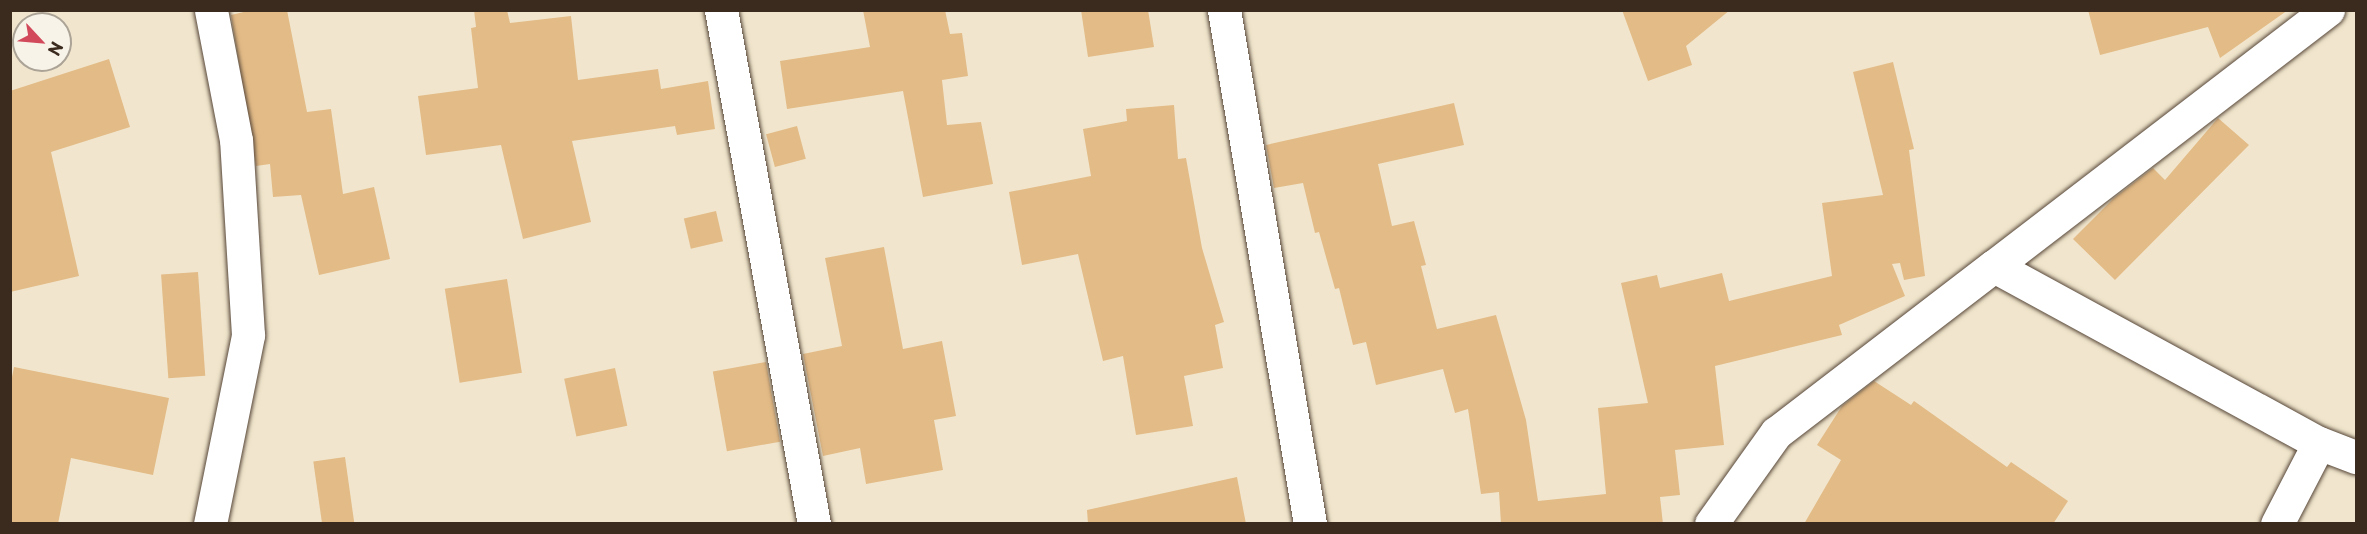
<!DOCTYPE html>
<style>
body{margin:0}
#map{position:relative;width:2367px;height:534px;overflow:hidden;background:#f1e6cd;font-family:"Playpen Sans",sans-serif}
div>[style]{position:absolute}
.building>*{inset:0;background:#e3bb87;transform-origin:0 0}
.roads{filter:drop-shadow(0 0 2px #564638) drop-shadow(0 0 2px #564638)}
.minor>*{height:33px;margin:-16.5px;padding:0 16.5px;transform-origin:16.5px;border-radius:16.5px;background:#fff}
span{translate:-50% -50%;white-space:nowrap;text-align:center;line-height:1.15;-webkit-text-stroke:4.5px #f7f3e8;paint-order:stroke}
.frame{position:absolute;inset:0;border:12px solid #3b2a1e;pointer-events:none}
.north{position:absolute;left:12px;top:12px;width:60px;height:60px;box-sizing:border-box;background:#f7f3e8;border:2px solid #aca397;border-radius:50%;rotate:116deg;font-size:16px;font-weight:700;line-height:24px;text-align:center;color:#3b2a1e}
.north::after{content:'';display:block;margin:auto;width:21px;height:27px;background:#d1495b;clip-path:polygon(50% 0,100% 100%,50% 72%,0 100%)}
</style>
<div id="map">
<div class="building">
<div style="clip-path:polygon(252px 10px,287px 10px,307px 112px,331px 109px,343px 194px,374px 187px,390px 259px,319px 275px,301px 195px,273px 197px,270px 164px,256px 166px,231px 15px)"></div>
<div style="clip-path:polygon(474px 10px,507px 10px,510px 23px,571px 16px,578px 80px,658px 69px,661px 89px,708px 81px,715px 129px,677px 135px,675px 126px,572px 141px,591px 222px,523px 239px,501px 145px,426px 155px,418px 96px,478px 88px,471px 28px,476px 27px)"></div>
<div style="clip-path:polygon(863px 10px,945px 10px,950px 34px,962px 33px,968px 76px,942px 80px,947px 125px,981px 122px,993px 184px,923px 197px,903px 91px,787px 109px,780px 61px,870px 47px)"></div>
<div style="clip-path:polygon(1081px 10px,1148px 10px,1154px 47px,1088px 57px)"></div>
<div style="clip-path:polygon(1622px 10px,1730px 10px,1686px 46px,1692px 65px,1648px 81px)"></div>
<div style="clip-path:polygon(2088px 10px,2288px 10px,2220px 58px,2208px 27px,2100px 55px)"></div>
<div style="clip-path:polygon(109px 59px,130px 127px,51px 152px,79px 276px,10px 292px,10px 91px)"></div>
<div style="clip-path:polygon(1893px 62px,1914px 149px,1909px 150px,1925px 276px,1904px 280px,1900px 263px,1892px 264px,1905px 296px,1839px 325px,1842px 335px,1715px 366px,1724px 445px,1675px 450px,1680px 495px,1660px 497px,1663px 524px,1501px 524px,1499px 492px,1481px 494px,1468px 409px,1455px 413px,1443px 369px,1376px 385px,1366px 342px,1353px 345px,1339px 288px,1335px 289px,1319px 232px,1315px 233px,1303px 183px,1274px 188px,1266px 145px,1454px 103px,1464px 145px,1378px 164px,1392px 226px,1414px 221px,1426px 265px,1421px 266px,1437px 329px,1496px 315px,1526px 420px,1538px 501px,1606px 494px,1598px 408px,1648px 403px,1621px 283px,1657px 275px,1660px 288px,1722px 273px,1729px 301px,1832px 276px,1822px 203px,1883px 195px,1853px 72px)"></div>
<div style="clip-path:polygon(1174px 105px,1178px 159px,1186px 158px,1202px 248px,1224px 322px,1215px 325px,1223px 368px,1184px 376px,1193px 426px,1136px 435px,1123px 356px,1103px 361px,1078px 254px,1022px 265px,1009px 192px,1091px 176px,1083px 129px,1127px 121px,1126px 109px)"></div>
<div style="clip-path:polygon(2218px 118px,2249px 145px,2115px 280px,2073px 239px,2114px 198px,2153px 168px,2165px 180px)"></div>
<div style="left:797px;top:126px;width:34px;height:32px;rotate:75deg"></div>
<div style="left:716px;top:211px;width:31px;height:33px;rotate:77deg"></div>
<div style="clip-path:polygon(884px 247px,903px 349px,942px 341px,956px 416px,934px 420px,943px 470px,866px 484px,860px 448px,823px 456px,803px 354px,842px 346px,825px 258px)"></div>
<div style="left:198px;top:272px;width:104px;height:37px;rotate:86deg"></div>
<div style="left:507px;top:279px;width:95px;height:63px;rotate:81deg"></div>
<div style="left:766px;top:362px;width:81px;height:54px;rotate:80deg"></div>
<div style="clip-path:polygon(14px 367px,169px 398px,153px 475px,71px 458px,58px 524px,10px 524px,10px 387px)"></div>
<div style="left:615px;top:368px;width:59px;height:52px;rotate:78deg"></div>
<div style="clip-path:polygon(1874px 381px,1911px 405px,1914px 401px,2007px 467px,2011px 462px,2068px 501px,2053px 524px,1804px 524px,1841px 460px,1817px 445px,1842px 406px)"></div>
<div style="left:345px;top:457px;width:68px;height:32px;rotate:82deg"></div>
<div style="clip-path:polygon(1237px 477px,1246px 524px,1088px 524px,1087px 510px)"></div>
</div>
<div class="roads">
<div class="minor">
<div style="left:721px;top:10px;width:522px;rotate:79.74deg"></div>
<div style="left:1224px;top:10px;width:521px;rotate:80.5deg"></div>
<div style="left:1994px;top:266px;width:421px;rotate:-37.5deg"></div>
<div style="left:210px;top:524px;width:193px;rotate:-78.6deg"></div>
<div style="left:248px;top:335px;width:195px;rotate:-93.5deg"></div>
<div style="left:236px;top:140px;width:132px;rotate:-100.9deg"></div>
<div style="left:1711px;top:524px;width:112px;rotate:-54.5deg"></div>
<div style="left:1776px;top:433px;width:275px;rotate:-37.5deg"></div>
<div style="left:1994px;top:266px;width:370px;rotate:28.6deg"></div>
<div style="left:2319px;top:443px;width:40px;rotate:21deg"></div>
<div style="left:2277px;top:524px;width:91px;rotate:-62.6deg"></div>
</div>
</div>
<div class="frame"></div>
<div class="north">N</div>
</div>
